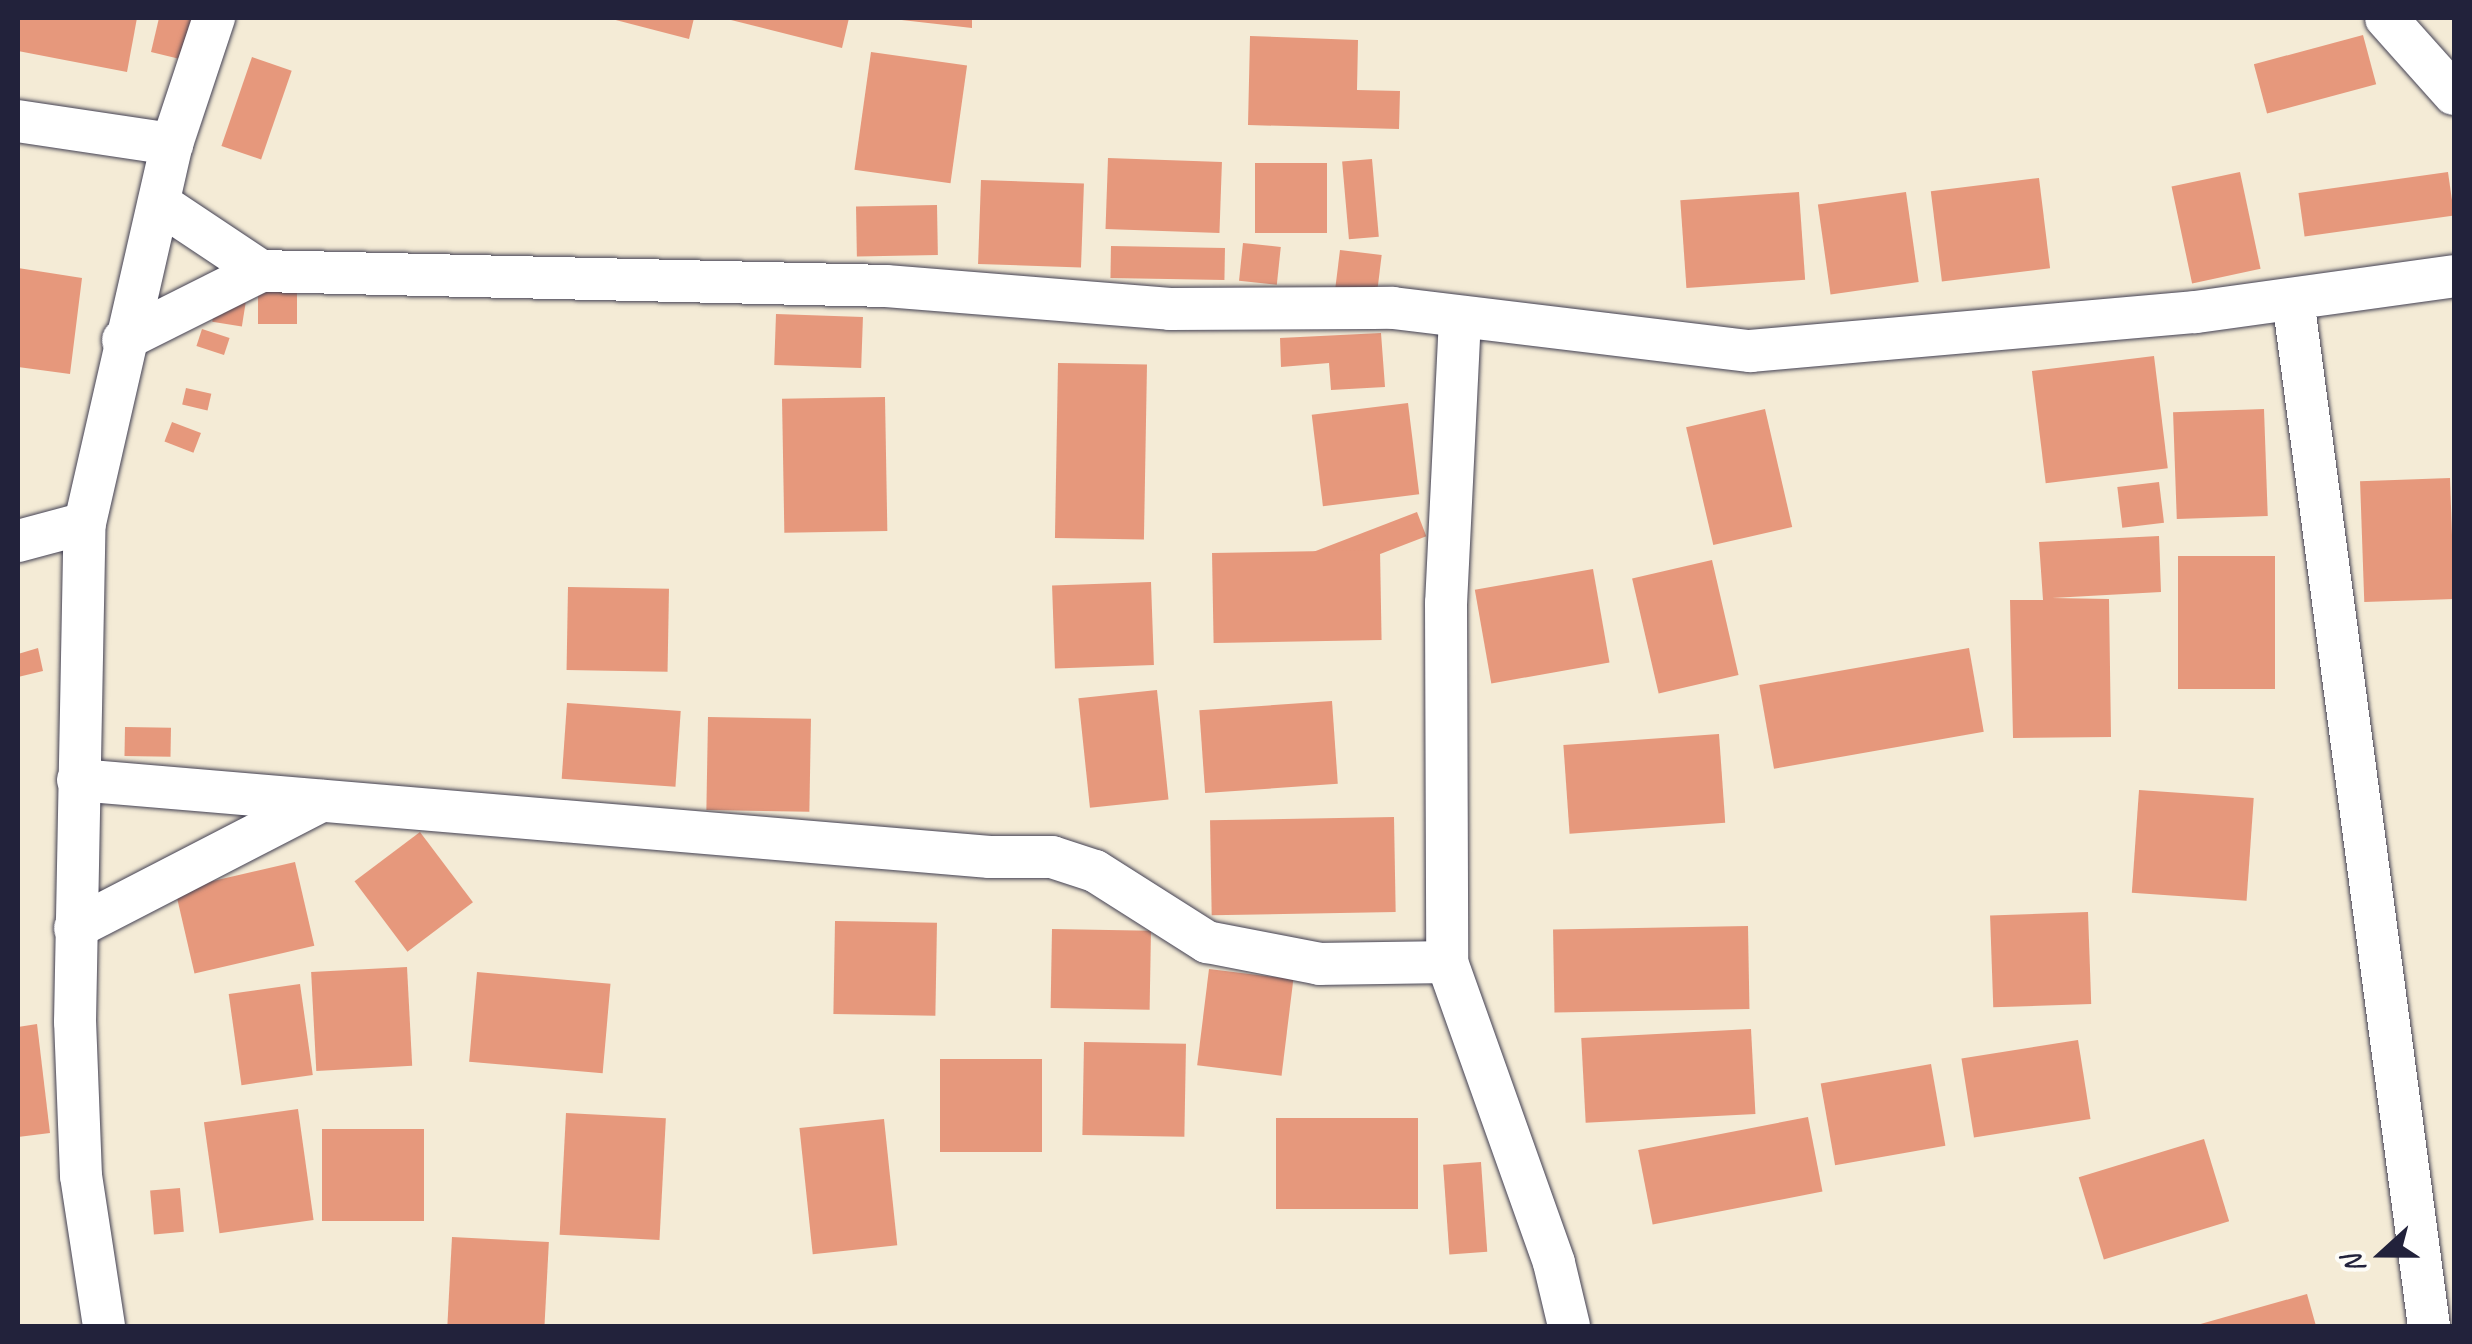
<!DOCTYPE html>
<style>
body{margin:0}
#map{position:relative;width:2472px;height:1344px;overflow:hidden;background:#f4ebd6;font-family:Caveat,sans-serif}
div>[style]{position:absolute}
.building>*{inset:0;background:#e6987c;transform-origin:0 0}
.roads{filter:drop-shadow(0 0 2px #424052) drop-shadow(0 0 2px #424052)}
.minor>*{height:42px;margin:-21px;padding:0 21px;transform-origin:21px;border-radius:21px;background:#fff}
span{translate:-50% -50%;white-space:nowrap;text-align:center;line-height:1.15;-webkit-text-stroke:8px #fdfcf7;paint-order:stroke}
.frame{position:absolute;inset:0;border:20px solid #22223b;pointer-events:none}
.north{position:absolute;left:2332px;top:1204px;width:100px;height:100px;-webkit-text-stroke:8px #fdfcf7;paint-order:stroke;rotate:249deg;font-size:28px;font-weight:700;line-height:40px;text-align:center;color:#22223b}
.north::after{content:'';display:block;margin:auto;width:35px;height:45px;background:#22223b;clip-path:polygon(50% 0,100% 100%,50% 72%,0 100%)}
</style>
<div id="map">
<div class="building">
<div style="clip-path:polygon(18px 18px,137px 18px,127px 72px,18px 51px)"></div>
<div style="clip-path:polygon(159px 18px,195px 18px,184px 60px,151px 52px)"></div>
<div style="clip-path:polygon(608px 18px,694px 18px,689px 39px)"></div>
<div style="clip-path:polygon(723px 18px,849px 18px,842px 48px)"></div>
<div style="clip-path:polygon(884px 18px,972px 18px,972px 28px)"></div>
<div style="left:2363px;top:35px;width:51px;height:113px;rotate:75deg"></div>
<div style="clip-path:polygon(1250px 36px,1358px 40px,1357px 90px,1400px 91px,1399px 129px,1248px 125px)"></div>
<div style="left:871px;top:52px;width:97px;height:119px;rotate:8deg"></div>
<div style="left:252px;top:57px;width:42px;height:94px;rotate:19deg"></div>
<div style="left:1108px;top:158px;width:114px;height:71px;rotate:2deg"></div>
<div style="left:1372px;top:159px;width:78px;height:30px;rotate:85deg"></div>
<div style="left:1255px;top:163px;width:72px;height:70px"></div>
<div style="left:2240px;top:172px;width:99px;height:70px;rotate:78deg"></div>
<div style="left:2448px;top:172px;width:44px;height:151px;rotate:82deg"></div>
<div style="left:2039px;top:178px;width:91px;height:109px;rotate:83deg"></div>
<div style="left:981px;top:180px;width:103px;height:84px;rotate:2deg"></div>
<div style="left:1799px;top:192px;width:88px;height:119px;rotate:86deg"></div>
<div style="left:1906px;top:192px;width:91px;height:89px;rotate:82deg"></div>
<div style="left:937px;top:205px;width:50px;height:81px;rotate:89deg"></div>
<div style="left:1243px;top:243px;width:38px;height:38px;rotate:6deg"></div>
<div style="left:1111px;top:246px;width:114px;height:32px;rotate:1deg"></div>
<div style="left:1340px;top:250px;width:42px;height:38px;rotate:7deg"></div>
<div style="clip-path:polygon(18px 268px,82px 278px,70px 374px,18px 367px)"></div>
<div style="left:297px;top:288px;width:36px;height:39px;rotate:90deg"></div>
<div style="left:216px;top:298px;width:30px;height:24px;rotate:9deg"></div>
<div style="left:776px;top:314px;width:87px;height:51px;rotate:2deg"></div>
<div style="left:202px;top:329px;width:29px;height:18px;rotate:18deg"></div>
<div style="clip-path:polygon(1381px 333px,1385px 387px,1331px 390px,1329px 363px,1281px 367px,1280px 338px)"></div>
<div style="left:2154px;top:356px;width:113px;height:123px;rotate:83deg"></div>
<div style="left:1058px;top:363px;width:89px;height:175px;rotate:1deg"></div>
<div style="left:186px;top:388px;width:26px;height:17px;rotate:13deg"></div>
<div style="left:885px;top:397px;width:134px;height:103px;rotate:89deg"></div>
<div style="left:1408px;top:403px;width:92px;height:97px;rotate:83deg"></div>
<div style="left:1765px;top:409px;width:121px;height:81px;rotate:77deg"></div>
<div style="left:2264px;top:409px;width:107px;height:91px;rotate:88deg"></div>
<div style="left:172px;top:422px;width:31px;height:21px;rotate:21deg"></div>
<div style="left:2450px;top:478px;width:121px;height:90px;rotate:88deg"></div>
<div style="left:2159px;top:482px;width:41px;height:42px;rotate:83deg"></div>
<div style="left:1417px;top:512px;width:26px;height:119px;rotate:69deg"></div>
<div style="clip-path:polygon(2159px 536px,2161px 592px,2052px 598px,2109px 599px,2111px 737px,2013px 738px,2010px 600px,2043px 600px,2039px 542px)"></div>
<div style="left:1380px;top:550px;width:90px;height:168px;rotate:89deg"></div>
<div style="left:2178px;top:556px;width:97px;height:133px"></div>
<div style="left:1712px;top:560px;width:118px;height:82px;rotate:77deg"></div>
<div style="left:1593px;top:569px;width:95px;height:120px;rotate:80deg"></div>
<div style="left:1151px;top:582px;width:83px;height:99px;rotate:88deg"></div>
<div style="left:568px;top:587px;width:101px;height:83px;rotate:1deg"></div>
<div style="clip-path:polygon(38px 648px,43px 671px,18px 677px,18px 654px)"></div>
<div style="left:1969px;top:648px;width:85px;height:213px;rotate:80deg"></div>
<div style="left:1157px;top:690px;width:110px;height:79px;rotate:84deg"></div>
<div style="left:1332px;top:701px;width:83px;height:133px;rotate:86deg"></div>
<div style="left:567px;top:703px;width:114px;height:76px;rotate:4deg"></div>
<div style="left:708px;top:717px;width:103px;height:93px;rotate:1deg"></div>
<div style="left:125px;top:727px;width:46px;height:29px;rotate:1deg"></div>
<div style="left:1719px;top:734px;width:89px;height:156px;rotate:86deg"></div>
<div style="left:2139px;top:790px;width:115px;height:103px;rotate:4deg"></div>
<div style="left:1394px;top:817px;width:95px;height:184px;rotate:89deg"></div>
<div style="left:420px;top:832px;width:88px;height:82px;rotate:53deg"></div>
<div style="left:295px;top:862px;width:86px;height:123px;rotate:77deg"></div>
<div style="left:2088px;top:912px;width:92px;height:98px;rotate:88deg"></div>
<div style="left:835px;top:921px;width:102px;height:93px;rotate:1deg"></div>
<div style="left:1748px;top:926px;width:83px;height:195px;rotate:89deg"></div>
<div style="left:1052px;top:929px;width:99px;height:79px;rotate:1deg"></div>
<div style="left:407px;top:967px;width:99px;height:96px;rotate:87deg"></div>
<div style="left:1209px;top:969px;width:85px;height:97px;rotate:7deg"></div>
<div style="left:477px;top:972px;width:134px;height:90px;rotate:5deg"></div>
<div style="left:300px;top:984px;width:92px;height:72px;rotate:82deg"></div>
<div style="clip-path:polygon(37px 1024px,50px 1133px,18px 1137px,18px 1027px)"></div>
<div style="left:1751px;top:1029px;width:85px;height:170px;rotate:87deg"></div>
<div style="left:2078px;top:1040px;width:80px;height:118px;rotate:81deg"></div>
<div style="left:1084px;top:1042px;width:102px;height:93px;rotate:1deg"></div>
<div style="left:940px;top:1059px;width:102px;height:93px"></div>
<div style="left:1931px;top:1064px;width:83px;height:112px;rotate:80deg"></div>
<div style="left:298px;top:1109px;width:112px;height:95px;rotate:82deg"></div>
<div style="left:566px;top:1113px;width:100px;height:122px;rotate:3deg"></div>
<div style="left:1808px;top:1117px;width:76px;height:173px;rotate:79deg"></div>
<div style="left:1276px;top:1118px;width:142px;height:91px"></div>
<div style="left:884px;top:1119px;width:127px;height:85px;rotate:84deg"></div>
<div style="left:322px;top:1129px;width:102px;height:92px"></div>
<div style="left:2204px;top:1139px;width:86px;height:131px;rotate:73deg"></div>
<div style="left:1481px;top:1162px;width:90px;height:38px;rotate:86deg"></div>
<div style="left:180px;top:1188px;width:44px;height:30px;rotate:85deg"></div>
<div style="left:452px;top:1237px;width:97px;height:89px;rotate:3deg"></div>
<div style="clip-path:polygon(2307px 1294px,2316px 1326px,2198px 1326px,2197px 1325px)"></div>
</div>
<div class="roads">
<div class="minor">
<div style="left:2386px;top:18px;width:102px;rotate:48.2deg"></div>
<div style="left:18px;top:121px;width:156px;rotate:8.5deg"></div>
<div style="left:159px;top:203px;width:123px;rotate:33.7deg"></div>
<div style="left:261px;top:271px;width:625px;rotate:1.37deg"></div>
<div style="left:886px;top:286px;width:285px;rotate:4.6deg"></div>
<div style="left:1170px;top:309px;width:223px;rotate:-0.3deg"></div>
<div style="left:1393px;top:308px;width:360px;rotate:6.9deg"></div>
<div style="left:1750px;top:351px;width:448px;rotate:-5deg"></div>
<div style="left:2196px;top:312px;width:260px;rotate:-7.9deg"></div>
<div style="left:2293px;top:299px;width:1036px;rotate:82.46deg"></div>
<div style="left:1460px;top:318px;width:285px;rotate:92.8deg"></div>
<div style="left:1446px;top:603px;width:359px;rotate:89.8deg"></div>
<div style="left:1447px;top:962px;width:319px;rotate:70.4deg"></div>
<div style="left:1554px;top:1263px;width:65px;rotate:76.6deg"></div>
<div style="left:123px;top:340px;width:154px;rotate:-26.6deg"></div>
<div style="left:18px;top:541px;width:69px;rotate:-15deg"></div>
<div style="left:78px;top:780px;width:915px;rotate:4.83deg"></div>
<div style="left:990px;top:857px;width:62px"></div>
<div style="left:1052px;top:857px;width:45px;rotate:18deg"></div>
<div style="left:1095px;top:871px;width:133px;rotate:32.4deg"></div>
<div style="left:1207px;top:942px;width:115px;rotate:11deg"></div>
<div style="left:1320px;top:964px;width:127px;rotate:-0.9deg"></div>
<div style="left:75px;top:928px;width:277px;rotate:-27.3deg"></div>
<div style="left:104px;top:1326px;width:152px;rotate:-98.7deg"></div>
<div style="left:81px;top:1176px;width:154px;rotate:-92.2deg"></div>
<div style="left:75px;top:1022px;width:499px;rotate:-88.9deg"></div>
<div style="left:85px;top:523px;width:389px;rotate:-77.1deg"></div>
<div style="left:172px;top:144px;width:133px;rotate:-71.6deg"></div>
</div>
</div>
<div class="frame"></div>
<div class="north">N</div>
</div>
